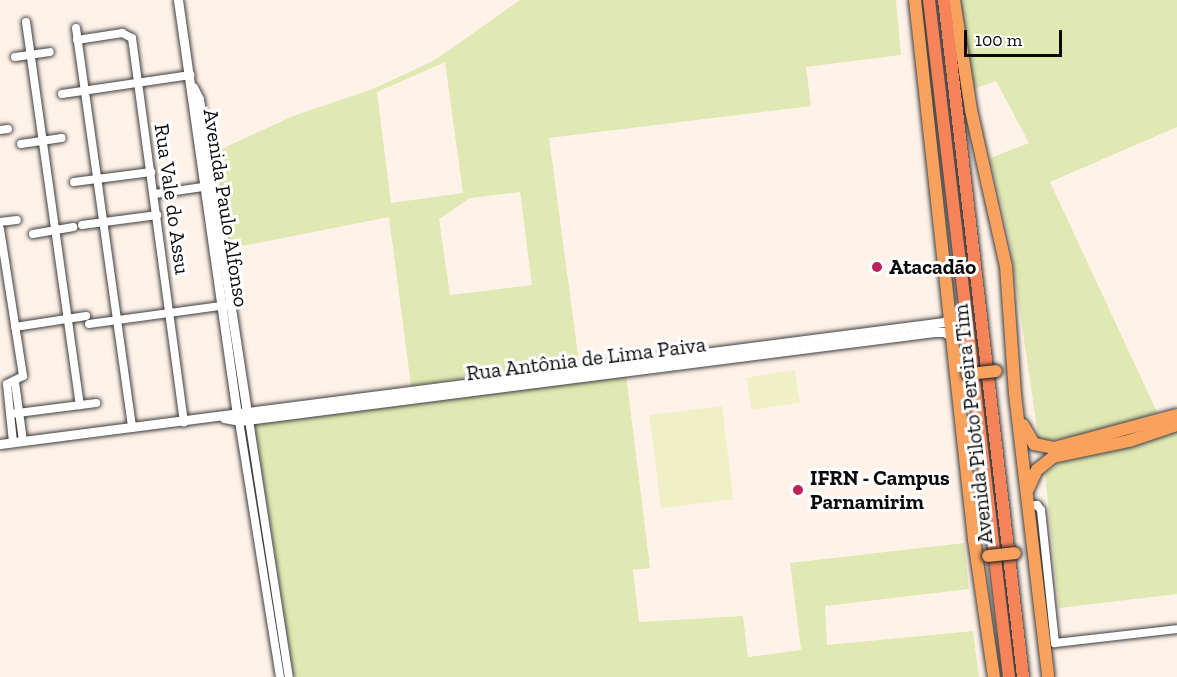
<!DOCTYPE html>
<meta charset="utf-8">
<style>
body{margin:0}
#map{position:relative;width:1177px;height:677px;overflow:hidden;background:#fff3e9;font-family:"Zilla Slab",serif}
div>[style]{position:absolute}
.green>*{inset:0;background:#e0e8b3}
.pitch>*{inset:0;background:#eff0c5;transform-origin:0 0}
.roads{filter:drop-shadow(0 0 2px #3e3e3e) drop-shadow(0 0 2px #3e3e3e)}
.minor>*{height:8px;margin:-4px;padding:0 4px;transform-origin:4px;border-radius:4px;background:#fff}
.tertiary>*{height:9px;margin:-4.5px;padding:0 4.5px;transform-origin:4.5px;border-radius:4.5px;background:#fff}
.primary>*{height:12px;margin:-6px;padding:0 6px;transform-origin:6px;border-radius:6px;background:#f9a25e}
.trunk>*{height:12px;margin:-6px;padding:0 6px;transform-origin:6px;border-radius:6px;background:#f78458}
.bridges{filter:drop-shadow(0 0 2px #1c1c1c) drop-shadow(0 0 2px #1c1c1c)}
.primary-bridge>*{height:12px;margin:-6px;padding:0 6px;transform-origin:6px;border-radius:6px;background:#f9a25e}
.dots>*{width:16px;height:16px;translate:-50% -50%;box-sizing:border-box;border:3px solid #fff;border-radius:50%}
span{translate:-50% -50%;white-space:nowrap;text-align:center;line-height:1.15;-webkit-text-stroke:6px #fff;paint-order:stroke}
.street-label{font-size:21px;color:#0b0b0b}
.poi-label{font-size:21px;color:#0b0b0b;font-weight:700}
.left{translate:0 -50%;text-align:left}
.scale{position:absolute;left:964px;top:30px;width:98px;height:27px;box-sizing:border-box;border:3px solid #0b0b0b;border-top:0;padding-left:8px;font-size:18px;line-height:21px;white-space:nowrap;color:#0b0b0b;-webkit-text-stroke:4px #fff;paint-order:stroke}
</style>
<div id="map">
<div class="green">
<div style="clip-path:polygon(evenodd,520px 0,896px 0,901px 55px,806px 67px,811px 106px,549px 138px,579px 362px,411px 386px,389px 217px,227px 249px,213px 153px,293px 116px,373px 89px,435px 60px,520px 0,445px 62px,463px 193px,391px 203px,377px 92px,445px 62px,520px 0,520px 192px,532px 285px,450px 295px,439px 219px,470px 198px,520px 192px)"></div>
<div style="clip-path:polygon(960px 0,1177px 0,1177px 127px,1050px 182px,1157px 412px,1103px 432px,1039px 442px,1009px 237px,990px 158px,1029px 143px,996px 81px,973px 89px)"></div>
<div style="clip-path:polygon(626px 374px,650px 568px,633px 570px,639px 622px,743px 616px,748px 657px,801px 650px,790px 563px,964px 543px,969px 589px,825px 606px,827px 645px,973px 631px,979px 677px,294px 677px,254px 422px)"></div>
<div style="clip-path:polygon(1177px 431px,1177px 594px,1059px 608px,1045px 474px,1062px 462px)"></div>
</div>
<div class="pitch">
<div style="left:795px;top:370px;width:33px;height:49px;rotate:81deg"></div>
<div style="left:722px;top:406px;width:94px;height:73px;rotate:83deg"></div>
</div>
<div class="roads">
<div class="minor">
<div style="left:26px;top:22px;width:387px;rotate:82deg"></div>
<div style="left:76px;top:28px;width:404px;rotate:82deg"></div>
<div style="left:77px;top:40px;width:46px;rotate:-8.8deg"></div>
<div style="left:122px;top:33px;width:11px;rotate:27deg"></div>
<div style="left:132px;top:38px;width:388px;rotate:82.3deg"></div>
<div style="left:15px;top:57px;width:35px;rotate:-8deg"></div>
<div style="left:62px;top:94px;width:130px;rotate:-8.4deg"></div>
<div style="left:0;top:130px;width:8px;rotate:-7deg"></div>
<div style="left:21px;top:144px;width:41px;rotate:-8.3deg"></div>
<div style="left:74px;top:182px;width:78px;rotate:-7.4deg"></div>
<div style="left:155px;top:194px;width:55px;rotate:-8.4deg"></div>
<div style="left:0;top:222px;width:17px;rotate:-7deg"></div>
<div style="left:82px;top:225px;width:76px;rotate:-7.6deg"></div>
<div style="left:0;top:229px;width:149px;rotate:81.1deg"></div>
<div style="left:23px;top:376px;width:18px;rotate:153deg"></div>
<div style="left:7px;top:384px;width:58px;rotate:84.1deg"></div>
<div style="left:33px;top:234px;width:41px;rotate:-9.9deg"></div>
<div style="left:89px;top:324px;width:139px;rotate:-7.8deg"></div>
<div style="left:15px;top:327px;width:72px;rotate:-8.8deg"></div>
<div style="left:15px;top:382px;width:60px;rotate:82.3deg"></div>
<div style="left:10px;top:414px;width:87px;rotate:-7.3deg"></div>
<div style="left:249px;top:420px;width:260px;rotate:81.2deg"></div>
<div style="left:239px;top:421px;width:259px;rotate:80.9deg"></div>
<div style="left:1030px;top:506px;width:7px;rotate:-8deg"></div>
<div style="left:1037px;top:505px;width:6px;rotate:51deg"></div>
<div style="left:1041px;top:510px;width:134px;rotate:84deg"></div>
<div style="left:1055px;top:643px;width:123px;rotate:-6.5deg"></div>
</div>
<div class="tertiary">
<div style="left:178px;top:0;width:423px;rotate:81.9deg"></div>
<div style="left:193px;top:87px;width:13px;rotate:63deg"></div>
<div style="left:199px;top:99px;width:323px;rotate:81.3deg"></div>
<div style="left:224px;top:418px;width:15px;rotate:11deg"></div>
<div style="left:239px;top:421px;width:701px;rotate:-7.3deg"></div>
<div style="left:934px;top:332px;width:10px"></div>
<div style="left:944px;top:332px;width:10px;rotate:29deg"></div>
<div style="left:0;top:444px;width:952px;rotate:-7.36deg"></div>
<div style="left:944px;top:322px;width:8px;rotate:-40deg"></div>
</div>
<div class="primary">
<div style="left:915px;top:0;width:543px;rotate:83.76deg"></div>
<div style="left:974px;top:540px;width:138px;rotate:81.7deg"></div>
<div style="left:954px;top:0;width:111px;rotate:81.2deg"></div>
<div style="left:971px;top:110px;width:160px;rotate:77.4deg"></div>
<div style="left:1006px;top:266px;width:128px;rotate:86deg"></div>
<div style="left:1015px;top:394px;width:285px;rotate:83.3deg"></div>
<div style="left:1023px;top:425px;width:22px;rotate:60deg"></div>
<div style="left:1034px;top:444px;width:20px;rotate:11deg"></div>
<div style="left:1054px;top:448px;width:127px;rotate:-15deg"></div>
<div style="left:1028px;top:489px;width:21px;rotate:-65deg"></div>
<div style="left:1037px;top:470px;width:21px;rotate:-39deg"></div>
<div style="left:1053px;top:457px;width:78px;rotate:-11.9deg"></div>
<div style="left:1129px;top:441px;width:51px;rotate:-18.4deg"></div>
</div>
<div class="trunk">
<div style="left:929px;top:0;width:682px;rotate:83.26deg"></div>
<div style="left:944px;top:0;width:682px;rotate:83.34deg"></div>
</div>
</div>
<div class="bridges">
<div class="primary-bridge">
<div style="left:968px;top:374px;width:28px;rotate:-6deg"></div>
<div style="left:988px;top:556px;width:27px;rotate:-6deg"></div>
</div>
</div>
<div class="dots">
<div style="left:877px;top:267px;background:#bb235b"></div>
<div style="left:798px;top:490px;background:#bb235b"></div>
</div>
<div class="street-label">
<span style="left:172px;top:199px;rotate:82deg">Rua Vale do Assu</span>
<span style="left:226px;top:208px;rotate:81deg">Avenida Paulo Alfonso</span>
<span style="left:586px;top:359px;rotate:-7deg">Rua Antônia de Lima Paiva</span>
<span style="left:973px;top:424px;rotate:-96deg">Avenida Piloto Pereira Tim</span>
</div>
<div class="poi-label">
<span class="left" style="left:889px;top:267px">Atacadão</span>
<span class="left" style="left:810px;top:490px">IFRN - Campus<br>Parnamirim</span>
</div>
<div class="scale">100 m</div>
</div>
